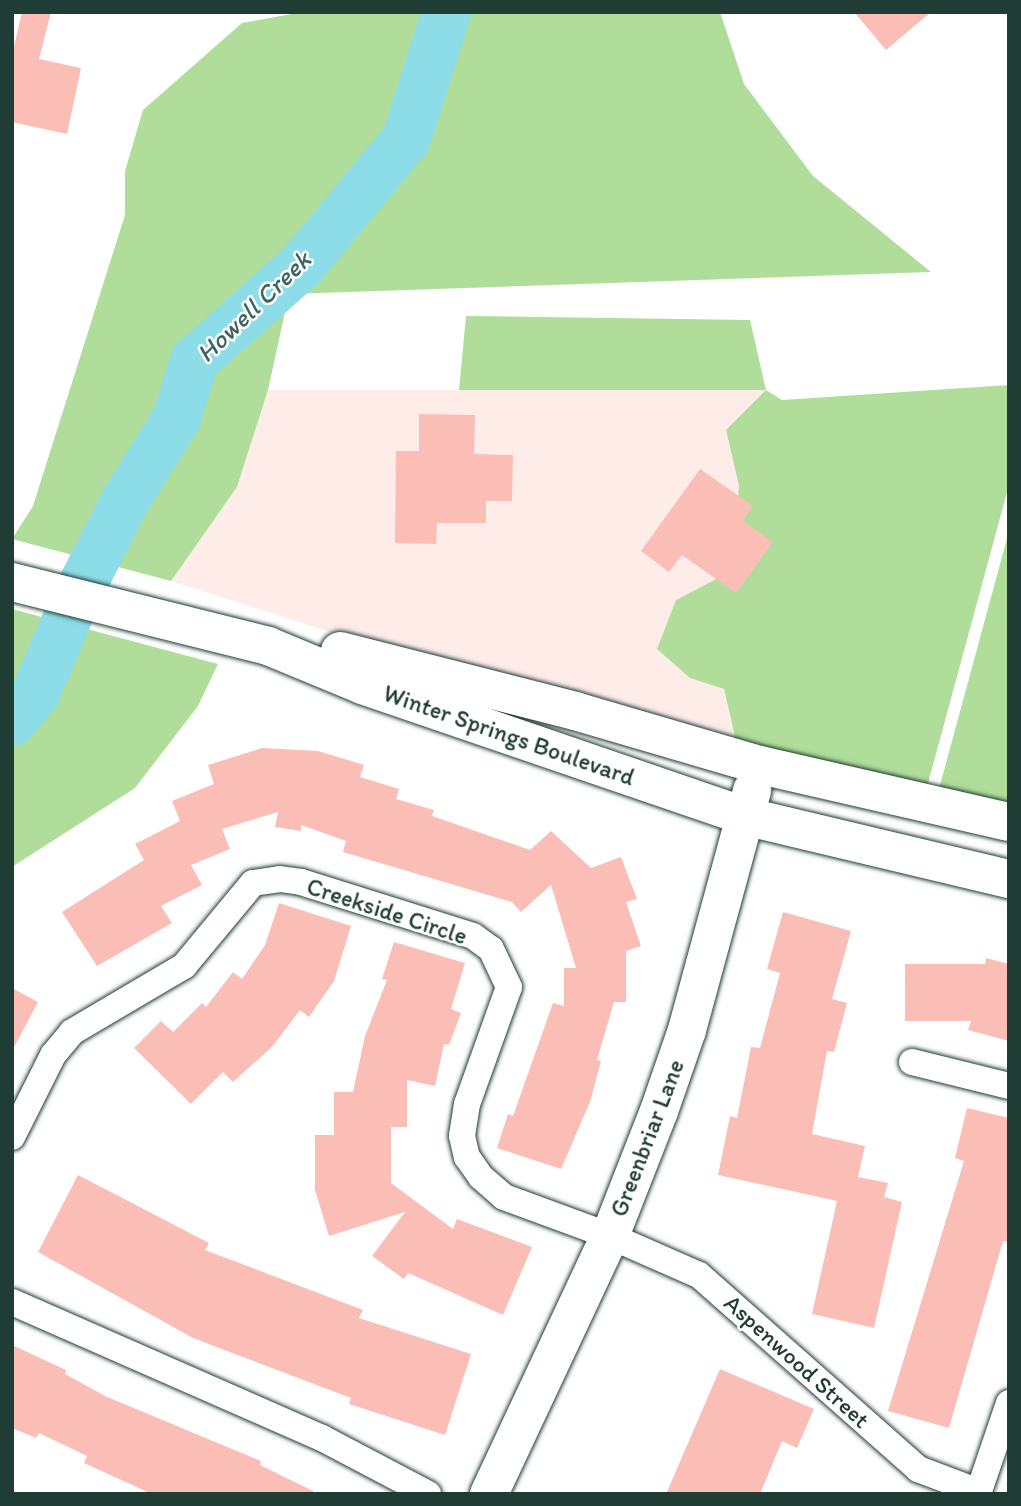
<!DOCTYPE html>
<style>
body{margin:0}
#map{position:relative;width:1021px;height:1506px;overflow:hidden;background:#fff;font-family:Itim,sans-serif}
div>[style]{position:absolute}
.built>*{inset:0;background:#feece9}
.green>*{inset:0;background:#b1dd9b}
.river>*{height:49px;margin:-24.5px;padding:0 24.5px;transform-origin:24.5px;border-radius:24.5px;background:#8cdde7}
.building>*{inset:0;background:#fabeb7}
.roads{filter:drop-shadow(0 0 2px #1f3d34) drop-shadow(0 0 2px #1f3d34)}
.street>*{height:26px;margin:-13px;padding:0 13px;transform-origin:13px;border-radius:13px;background:#fff}
.secondary>*{height:38px;margin:-19px;padding:0 19px;transform-origin:19px;border-radius:19px;background:#fff}
span{translate:-50% -50%;white-space:nowrap;text-align:center;line-height:1.15;-webkit-text-stroke:5px #fff;paint-order:stroke}
.street-label{font-size:24px;color:#1f3d34}
.water-label{font-size:26px;color:#3a6561;font-style:italic}
.frame{position:absolute;inset:0;border:14px solid #1f3d34;pointer-events:none}
</style>
<div id="map">
<div class="built">
<div style="clip-path:polygon(268px 390px,767px 390px,726px 431px,739px 486px,735px 533px,720px 577px,676px 600px,690px 678px,724px 689px,736px 741px,374px 646px,171px 581px,237px 487px)"></div>
</div>
<div class="green">
<div style="clip-path:polygon(303px 12px,720px 12px,744px 84px,813px 176px,931px 272px,289px 294px,268px 390px,237px 487px,171px 581px,12px 539px,33px 506px,125px 215px,125px 171px,143px 110px,242px 23px)"></div>
<div style="clip-path:polygon(466px 316px,750px 320px,766px 390px,782px 400px,1009px 385px,1009px 485px,927px 787px,736px 741px,724px 689px,690px 678px,657px 649px,676px 600px,720px 577px,735px 533px,739px 486px,726px 430px,766px 390px,459px 390px)"></div>
<div style="clip-path:polygon(1009px 531px,1009px 810px,939px 789px)"></div>
<div style="clip-path:polygon(12px 609px,218px 664px,198px 706px,135px 788px,12px 867px)"></div>
</div>
<div class="river">
<div style="left:12px;top:721px;width:38px;rotate:-51deg"></div>
<div style="left:36px;top:691px;width:103px;rotate:-67.2deg"></div>
<div style="left:76px;top:596px;width:110px;rotate:-63deg"></div>
<div style="left:126px;top:498px;width:94px;rotate:-58deg"></div>
<div style="left:176px;top:418px;width:61px;rotate:-72.8deg"></div>
<div style="left:194px;top:360px;width:143px;rotate:-41.6deg"></div>
<div style="left:301px;top:265px;width:165px;rotate:-50.4deg"></div>
<div style="left:406px;top:138px;width:132px;rotate:-72.4deg"></div>
</div>
<div class="building">
<div style="clip-path:polygon(22px 12px,51px 12px,39px 59px,81px 68px,67px 134px,12px 122px,12px 55px)"></div>
<div style="clip-path:polygon(854px 12px,931px 12px,886px 50px)"></div>
<div style="clip-path:polygon(419px 414px,475px 415px,474px 454px,513px 455px,512px 501px,486px 501px,486px 523px,437px 523px,436px 544px,395px 543px,396px 451px,419px 451px)"></div>
<div style="clip-path:polygon(700px 469px,753px 506px,743px 521px,773px 542px,736px 593px,682px 555px,669px 572px,641px 551px)"></div>
<div style="clip-path:polygon(262px 748px,318px 751px,364px 765px,360px 777px,399px 789px,396px 799px,434px 810px,432px 816px,530px 850px,551px 831px,591px 868px,621px 857px,637px 899px,626px 902px,641px 946px,626px 951px,626px 1002px,614px 1002px,597px 1060px,601px 1061px,590px 1102px,561px 1169px,497px 1148px,508px 1114px,513px 1116px,553px 1003px,564px 1006px,564px 968px,576px 968px,551px 885px,521px 912px,512px 902px,343px 852px,346px 841px,301px 825px,301px 831px,275px 827px,278px 812px,222px 829px,230px 849px,191px 865px,202px 885px,161px 906px,172px 923px,97px 966px,62px 912px,144px 860px,135px 844px,180px 821px,172px 801px,214px 784px,208px 765px)"></div>
<div style="clip-path:polygon(279px 903px,351px 926px,334px 981px,309px 1017px,300px 1010px,272px 1047px,233px 1082px,223px 1072px,191px 1104px,134px 1048px,161px 1021px,173px 1032px,202px 1003px,206px 1007px,233px 972px,242px 979px,265px 945px)"></div>
<div style="clip-path:polygon(783px 912px,851px 931px,832px 999px,847px 1003px,834px 1052px,827px 1051px,812px 1134px,865px 1146px,858px 1177px,888px 1183px,884px 1197px,902px 1202px,874px 1328px,812px 1314px,837px 1201px,718px 1175px,730px 1116px,737px 1118px,751px 1047px,760px 1048px,780px 973px,767px 969px)"></div>
<div style="clip-path:polygon(394px 942px,465px 963px,451px 1009px,461px 1013px,449px 1045px,444px 1044px,435px 1086px,407px 1080px,407px 1127px,391px 1127px,391px 1183px,453px 1229px,457px 1219px,532px 1247px,503px 1315px,408px 1273px,404px 1279px,372px 1256px,405px 1212px,329px 1236px,315px 1190px,315px 1135px,334px 1135px,334px 1092px,353px 1092px,365px 1036px,387px 980px,382px 979px)"></div>
<div style="clip-path:polygon(986px 958px,1009px 964px,1009px 1041px,968px 1030px,971px 1021px,905px 1021px,905px 964px,985px 964px)"></div>
<div style="clip-path:polygon(12px 988px,38px 1002px,12px 1051px)"></div>
<div style="clip-path:polygon(967px 1108px,1009px 1118px,1009px 1242px,1003px 1241px,949px 1428px,888px 1411px,964px 1161px,955px 1158px)"></div>
<div style="clip-path:polygon(78px 1175px,209px 1243px,205px 1250px,363px 1310px,359px 1318px,471px 1354px,445px 1435px,349px 1404px,351px 1398px,193px 1338px,38px 1252px)"></div>
<div style="clip-path:polygon(12px 1345px,66px 1370px,65px 1374px,105px 1396px,261px 1461px,260px 1465px,319px 1494px,152px 1494px,84px 1463px,87px 1456px,39px 1433px,36px 1438px,12px 1428px)"></div>
<div style="clip-path:polygon(720px 1369px,814px 1409px,797px 1448px,782px 1441px,760px 1494px,666px 1494px)"></div>
</div>
<div class="roads">
<div class="street">
<div style="left:912px;top:1062px;width:100px;rotate:13.9deg"></div>
<div style="left:12px;top:1137px;width:92px;rotate:-63.4deg"></div>
<div style="left:53px;top:1055px;width:30px;rotate:-50deg"></div>
<div style="left:72px;top:1032px;width:130px;rotate:-30.5deg"></div>
<div style="left:184px;top:966px;width:108px;rotate:-50.3deg"></div>
<div style="left:253px;top:883px;width:27px;rotate:-8deg"></div>
<div style="left:280px;top:879px;width:21px;rotate:8deg"></div>
<div style="left:301px;top:882px;width:180px;rotate:17.4deg"></div>
<div style="left:473px;top:936px;width:22px;rotate:36deg"></div>
<div style="left:491px;top:949px;width:42px;rotate:64.7deg"></div>
<div style="left:509px;top:987px;width:124px;rotate:109.7deg"></div>
<div style="left:467px;top:1104px;width:32px;rotate:99deg"></div>
<div style="left:462px;top:1136px;width:22px;rotate:77deg"></div>
<div style="left:467px;top:1157px;width:24px;rotate:55deg"></div>
<div style="left:481px;top:1177px;width:30px;rotate:41deg"></div>
<div style="left:504px;top:1197px;width:113px;rotate:20.2deg"></div>
<div style="left:610px;top:1236px;width:97px;rotate:23.7deg"></div>
<div style="left:699px;top:1275px;width:293px;rotate:41.5deg"></div>
<div style="left:918px;top:1469px;width:65px;rotate:20.7deg"></div>
<div style="left:12px;top:1302px;width:339px;rotate:23.7deg"></div>
<div style="left:322px;top:1438px;width:120px;rotate:27.8deg"></div>
<div style="left:978px;top:1494px;width:96px;rotate:-71.2deg"></div>
</div>
<div class="secondary">
<div style="left:12px;top:582px;width:264px;rotate:14deg"></div>
<div style="left:268px;top:646px;width:102px;rotate:22.5deg"></div>
<div style="left:362px;top:685px;width:404px;rotate:18.9deg"></div>
<div style="left:744px;top:816px;width:272px;rotate:13.4deg"></div>
<div style="left:340px;top:651px;width:243px;rotate:14.3deg"></div>
<div style="left:575px;top:711px;width:193px;rotate:16.3deg"></div>
<div style="left:760px;top:765px;width:255px;rotate:12.9deg"></div>
<div style="left:489px;top:1494px;width:285px;rotate:-64.9deg"></div>
<div style="left:610px;top:1236px;width:134px;rotate:-68.6deg"></div>
<div style="left:659px;top:1111px;width:86px;rotate:-70.9deg"></div>
<div style="left:687px;top:1030px;width:249px;rotate:-74.8deg"></div>
</div>
</div>
<div class="street-label">
<span style="left:509px;top:735px;rotate:19deg">Winter Springs Boulevard</span>
<span style="left:387px;top:911px;rotate:18deg">Creekside Circle</span>
<span style="left:647px;top:1138px;rotate:-69deg">Greenbriar Lane</span>
<span style="left:797px;top:1361px;rotate:42deg">Aspenwood Street</span>
</div>
<div class="water-label">
<span style="left:254px;top:307px;rotate:-44deg">Howell Creek</span>
</div>
<div class="frame"></div>
</div>
